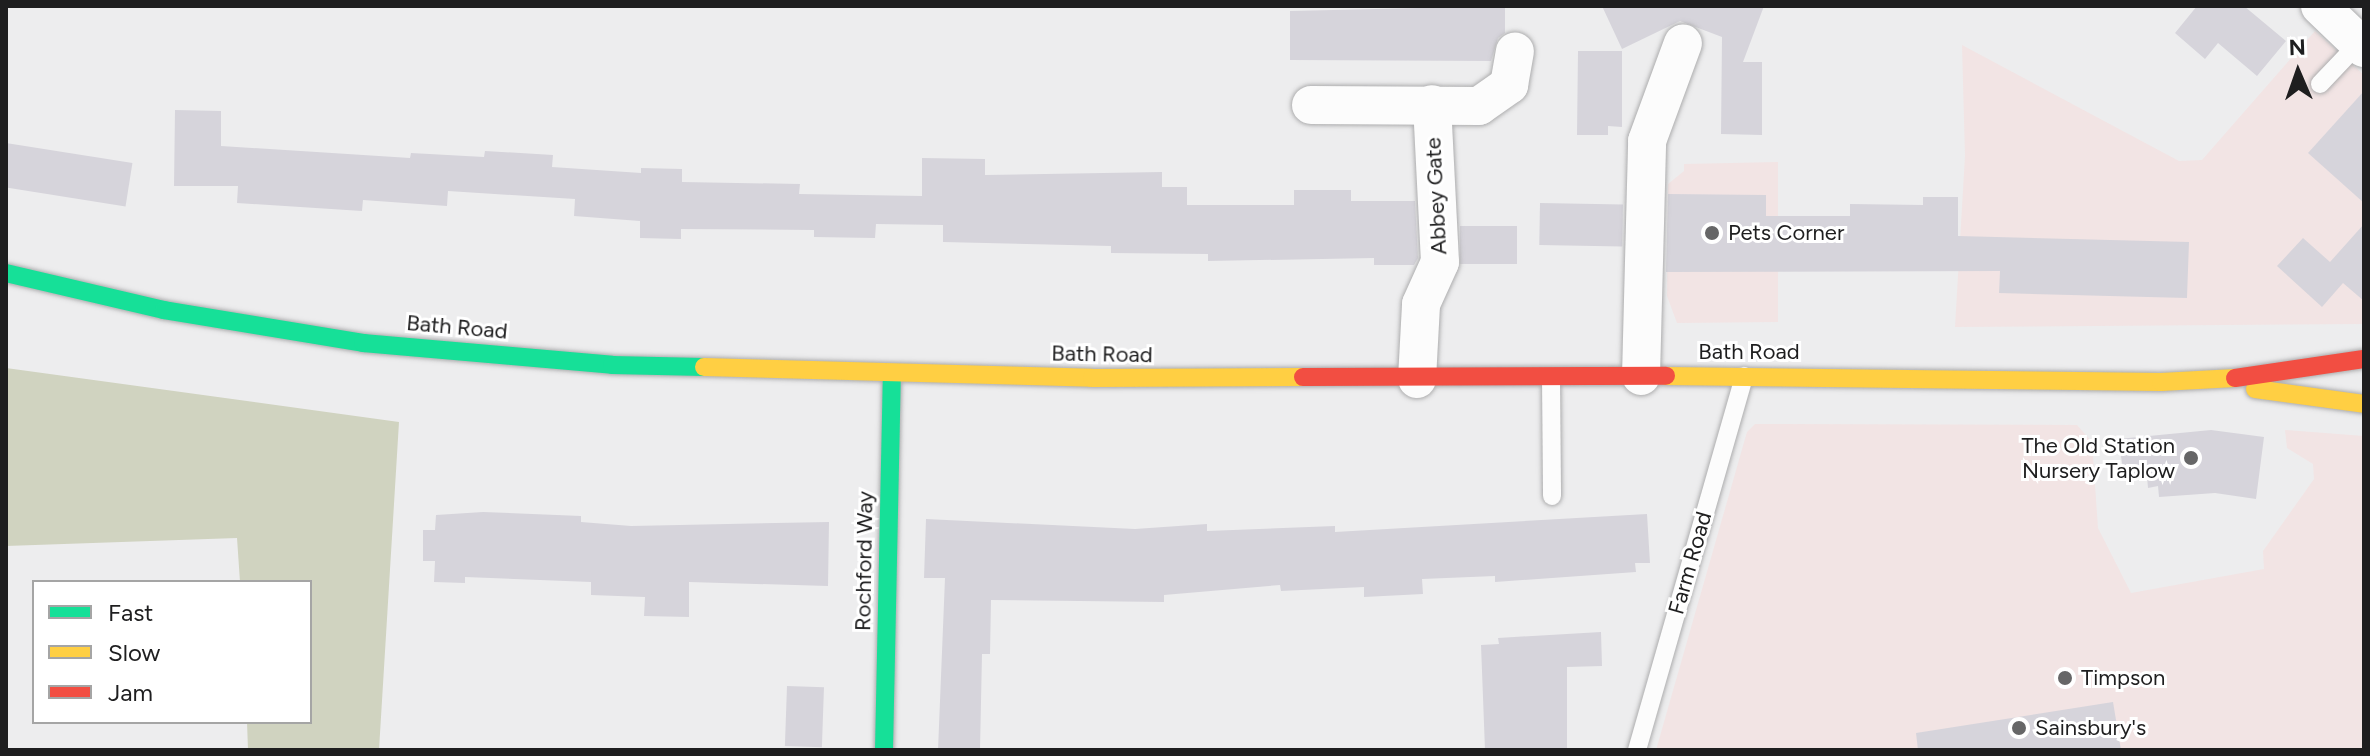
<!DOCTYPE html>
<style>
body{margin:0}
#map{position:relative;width:2370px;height:756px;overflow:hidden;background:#ededee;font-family:Figtree,sans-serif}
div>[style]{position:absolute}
.commercial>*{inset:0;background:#f2e4e4}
.forest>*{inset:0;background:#d0d3c0}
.building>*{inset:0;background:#d6d4db;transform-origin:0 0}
.roads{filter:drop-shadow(0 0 2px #adadae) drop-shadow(0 0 2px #adadae)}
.lane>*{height:18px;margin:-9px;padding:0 9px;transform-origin:9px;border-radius:9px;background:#fcfcfc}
.street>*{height:38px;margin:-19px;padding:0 19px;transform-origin:19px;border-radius:19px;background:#fcfcfc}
.fast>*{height:18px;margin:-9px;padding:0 9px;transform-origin:9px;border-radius:9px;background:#16e098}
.slow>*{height:18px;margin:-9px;padding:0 9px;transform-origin:9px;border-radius:9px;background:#ffcf43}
.jam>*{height:18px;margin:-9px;padding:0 9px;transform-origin:9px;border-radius:9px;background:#f24e42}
.dots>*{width:22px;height:22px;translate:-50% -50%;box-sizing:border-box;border:4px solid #fff;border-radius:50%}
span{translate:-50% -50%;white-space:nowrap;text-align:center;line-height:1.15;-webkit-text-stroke:6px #fff;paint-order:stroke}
.street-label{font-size:22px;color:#1e1e1f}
.poi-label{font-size:22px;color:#1e1e1f}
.left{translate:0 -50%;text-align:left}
.right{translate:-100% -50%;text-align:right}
.frame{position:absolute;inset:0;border:8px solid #1e1e1f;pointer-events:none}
.legend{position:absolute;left:32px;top:580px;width:280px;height:144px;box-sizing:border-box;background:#fff;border:2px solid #a5a5a5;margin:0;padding:10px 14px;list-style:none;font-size:24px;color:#1e1e1f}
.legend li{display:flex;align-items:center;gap:16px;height:40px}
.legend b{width:40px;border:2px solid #a5a5a5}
.north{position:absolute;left:2258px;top:32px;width:80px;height:80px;-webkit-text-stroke:6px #fff;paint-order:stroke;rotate:358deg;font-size:22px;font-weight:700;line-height:32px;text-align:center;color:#1e1e1f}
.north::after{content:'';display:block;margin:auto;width:28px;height:36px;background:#1e1e1f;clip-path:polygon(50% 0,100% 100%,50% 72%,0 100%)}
</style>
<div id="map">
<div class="commercial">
<div style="clip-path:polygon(2315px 31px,2364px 75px,2364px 324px,1955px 327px,1965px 156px,1962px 45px,2179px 161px,2202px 160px)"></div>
<div style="clip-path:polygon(1778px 162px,1778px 322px,1677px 323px,1667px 296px,1668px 184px,1684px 171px,1684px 164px)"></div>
<div style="clip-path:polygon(1755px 424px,2077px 425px,2092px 442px,2098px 528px,2131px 593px,2264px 569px,2263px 551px,2314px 479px,2313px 464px,2287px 448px,2285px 430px,2364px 436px,2364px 750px,1656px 750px,1747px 432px)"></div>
</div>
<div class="forest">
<div style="clip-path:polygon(6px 368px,399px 422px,379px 750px,248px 750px,247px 722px,310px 722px,310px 582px,240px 582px,237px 538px,6px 546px)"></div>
</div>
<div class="building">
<div style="clip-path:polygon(1505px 6px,1505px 33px,1498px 38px,1491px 61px,1290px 60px,1290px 11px)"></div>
<div style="clip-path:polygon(1602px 6px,1764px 6px,1743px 62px,1762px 62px,1762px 135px,1721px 134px,1722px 37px,1680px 21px,1622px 49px)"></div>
<div style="clip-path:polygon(2197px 6px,2244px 6px,2286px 41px,2257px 76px,2218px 43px,2205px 59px,2175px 33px)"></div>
<div style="clip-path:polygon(1578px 51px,1622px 51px,1622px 127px,1608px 126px,1608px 135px,1577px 135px)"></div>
<div style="clip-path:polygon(2364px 91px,2364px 203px,2308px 153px)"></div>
<div style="clip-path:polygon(175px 110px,221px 111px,221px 146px,410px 158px,411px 153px,484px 157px,485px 151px,553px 155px,552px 167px,641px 173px,641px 168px,682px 169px,682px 182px,800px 184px,799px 194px,922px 196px,922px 158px,985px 159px,985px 175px,1162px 172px,1162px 187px,1187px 187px,1187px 205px,1294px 205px,1294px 190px,1351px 190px,1351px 201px,1415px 201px,1418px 258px,1414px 265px,1374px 265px,1374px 258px,1208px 261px,1208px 254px,1111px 253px,1111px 246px,943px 242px,943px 225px,876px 224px,875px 238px,814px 237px,814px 230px,681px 229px,681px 239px,640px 238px,640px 221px,574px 216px,575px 199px,448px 191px,447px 206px,363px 200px,362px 211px,237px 203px,238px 186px,174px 186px)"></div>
<div style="left:6px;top:143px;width:128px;height:44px;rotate:9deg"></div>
<div style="clip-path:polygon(1668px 194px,1766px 195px,1766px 216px,1850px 216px,1850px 204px,1923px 205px,1923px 197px,1958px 197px,1958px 236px,2189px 242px,2187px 298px,1999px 293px,2000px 271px,1666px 272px)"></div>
<div style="left:1540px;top:203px;width:83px;height:42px;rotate:1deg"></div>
<div style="clip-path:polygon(2364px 224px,2364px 301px,2343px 283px,2322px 307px,2277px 266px,2303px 238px,2330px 262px)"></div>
<div style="left:1460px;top:226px;width:57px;height:38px"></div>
<div style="clip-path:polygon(2211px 430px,2264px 437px,2256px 499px,2215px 493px,2159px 497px,2158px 486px,2148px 488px,2147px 477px,2125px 480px,2118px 439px)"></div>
<div style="clip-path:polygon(483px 512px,581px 516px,581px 522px,631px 526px,829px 522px,828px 586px,689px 582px,689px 617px,644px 616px,645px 597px,591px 595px,591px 582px,465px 577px,465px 583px,434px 582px,435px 561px,423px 561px,423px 530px,435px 530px,436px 515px)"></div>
<div style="clip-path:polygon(1647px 514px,1650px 563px,1635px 563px,1636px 572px,1495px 582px,1495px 576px,1422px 579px,1423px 594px,1364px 597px,1364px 587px,1281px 591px,1280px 585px,1164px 595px,1164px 602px,991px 600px,990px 654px,982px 654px,980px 750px,938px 750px,945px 578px,924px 578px,926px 519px,1135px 529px,1207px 524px,1207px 531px,1335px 526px,1335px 532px)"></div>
<div style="clip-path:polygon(1601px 632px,1602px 666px,1567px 667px,1567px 750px,1485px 750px,1481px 645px,1499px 644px,1498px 638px)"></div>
<div style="left:787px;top:686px;width:37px;height:60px;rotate:2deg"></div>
<div style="clip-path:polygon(2113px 702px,2121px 750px,1918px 750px,1916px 733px)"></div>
</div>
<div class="roads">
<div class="lane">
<div style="left:2320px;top:84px;width:55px;rotate:-46.5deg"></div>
<div style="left:1551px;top:377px;width:119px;rotate:89.5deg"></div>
<div style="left:1637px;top:750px;width:389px;rotate:-74deg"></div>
</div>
<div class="street">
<div style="left:2320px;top:6px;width:61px;rotate:43.7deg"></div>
<div style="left:1311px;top:105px;width:168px;rotate:0.3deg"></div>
<div style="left:1479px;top:106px;width:37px;rotate:-35deg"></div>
<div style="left:1509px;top:85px;width:34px;rotate:-80deg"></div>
<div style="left:1641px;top:376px;width:235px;rotate:-88.5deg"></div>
<div style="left:1647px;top:141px;width:104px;rotate:-69.8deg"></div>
<div style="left:1417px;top:379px;width:75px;rotate:-86.9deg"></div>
<div style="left:1421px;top:304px;width:46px;rotate:-65.7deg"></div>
<div style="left:1440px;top:262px;width:158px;rotate:-92.9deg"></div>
</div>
<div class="fast">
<div style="left:6px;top:273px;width:162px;rotate:13.2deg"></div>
<div style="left:164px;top:310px;width:202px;rotate:9.4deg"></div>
<div style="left:363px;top:343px;width:250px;rotate:5deg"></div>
<div style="left:612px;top:365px;width:92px;rotate:1.2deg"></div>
<div style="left:884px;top:750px;width:376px;rotate:-88.8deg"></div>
</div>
<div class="slow">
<div style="left:704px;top:367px;width:388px;rotate:1.6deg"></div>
<div style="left:1092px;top:378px;width:211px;rotate:-0.3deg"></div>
<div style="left:1666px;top:376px;width:495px;rotate:0.7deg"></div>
<div style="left:2161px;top:382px;width:74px;rotate:-3.1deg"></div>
<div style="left:2255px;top:389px;width:110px;rotate:7.8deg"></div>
</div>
<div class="jam">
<div style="left:1303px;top:377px;width:363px;rotate:-0.2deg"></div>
<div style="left:2235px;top:378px;width:130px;rotate:-8.4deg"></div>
</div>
</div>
<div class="dots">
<div style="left:1712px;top:233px;background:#666667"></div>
<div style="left:2191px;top:458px;background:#666667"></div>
<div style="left:2065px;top:678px;background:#666667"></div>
<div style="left:2019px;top:728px;background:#666667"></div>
</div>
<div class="street-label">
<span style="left:1436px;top:196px;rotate:-93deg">Abbey Gate</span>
<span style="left:457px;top:327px;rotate:5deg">Bath Road</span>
<span style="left:1749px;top:352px">Bath Road</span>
<span style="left:1102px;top:354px;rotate:1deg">Bath Road</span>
<span style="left:864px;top:561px;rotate:-89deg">Rochford Way</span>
<span style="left:1690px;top:563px;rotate:-74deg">Farm Road</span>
</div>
<div class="poi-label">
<span class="left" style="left:1728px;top:233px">Pets Corner</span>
<span class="right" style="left:2175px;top:458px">The Old Station<br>Nursery Taplow</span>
<span class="left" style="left:2081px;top:678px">Timpson</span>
<span class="left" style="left:2035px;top:728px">Sainsbury's</span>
</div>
<div class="frame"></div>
<ul class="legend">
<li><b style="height:10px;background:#16e098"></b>Fast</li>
<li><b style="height:10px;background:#ffcf43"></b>Slow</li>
<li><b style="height:10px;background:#f24e42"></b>Jam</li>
</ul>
<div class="north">N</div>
</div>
